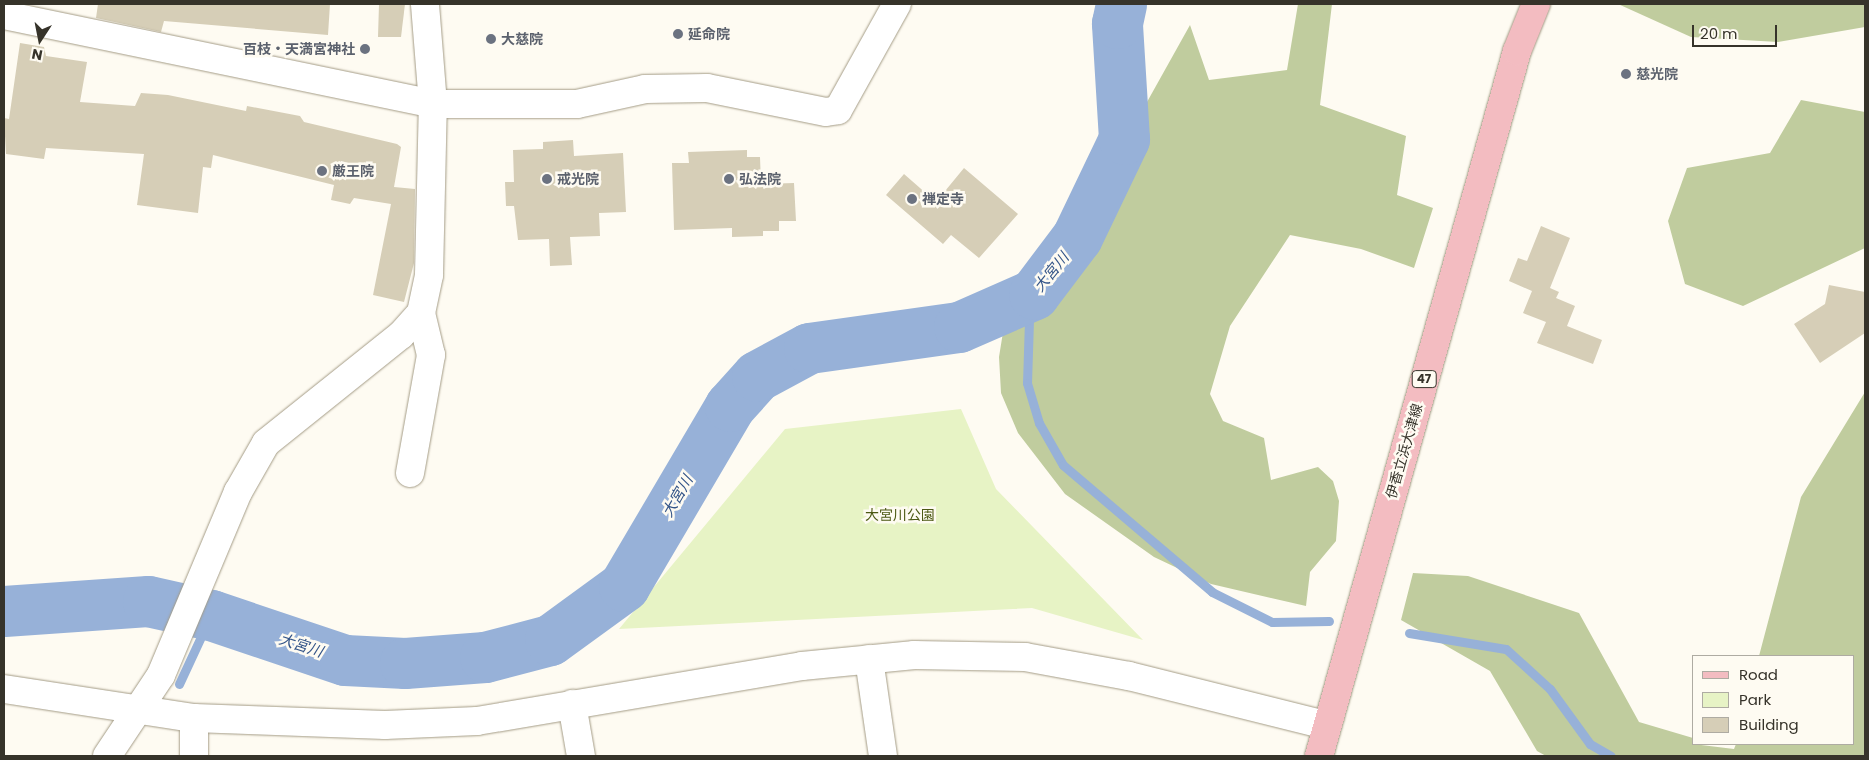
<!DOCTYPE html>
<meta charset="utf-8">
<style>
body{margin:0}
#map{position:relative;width:1869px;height:760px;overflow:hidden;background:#fefbf2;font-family:Poppins,"Noto Sans JP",sans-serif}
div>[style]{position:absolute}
.green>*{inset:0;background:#e7f3c5}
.forest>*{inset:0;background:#c0cc9e}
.stream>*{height:9px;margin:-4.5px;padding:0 4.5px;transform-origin:4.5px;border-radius:4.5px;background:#97b1d8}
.river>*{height:51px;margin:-25.5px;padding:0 25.5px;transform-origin:25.5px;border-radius:25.5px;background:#97b1d8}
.building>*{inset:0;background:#d6ceb7}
.roads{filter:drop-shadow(0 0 1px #a49c86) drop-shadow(0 0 1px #a49c86)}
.minor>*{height:28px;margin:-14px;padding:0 14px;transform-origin:14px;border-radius:14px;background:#fff}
.major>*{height:28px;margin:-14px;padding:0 14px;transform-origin:14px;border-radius:14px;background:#f3bcc1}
.dots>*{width:14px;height:14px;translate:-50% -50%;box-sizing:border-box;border:2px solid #fefbf2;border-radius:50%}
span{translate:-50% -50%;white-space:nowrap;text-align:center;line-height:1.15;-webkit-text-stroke:5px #fefbf2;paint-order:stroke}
.shield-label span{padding:1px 4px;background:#fefbf2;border:1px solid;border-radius:4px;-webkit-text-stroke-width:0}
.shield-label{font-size:12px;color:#36332a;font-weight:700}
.worship-label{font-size:14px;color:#5b616d;font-weight:700}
.left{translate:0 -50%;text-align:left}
.right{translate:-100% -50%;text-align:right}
.street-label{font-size:14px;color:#36332a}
.park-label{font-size:14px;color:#4c5913}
.water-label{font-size:15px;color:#335488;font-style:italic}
.frame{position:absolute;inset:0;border:5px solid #36332a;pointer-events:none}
.legend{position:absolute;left:1692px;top:655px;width:162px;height:90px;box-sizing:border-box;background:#fefbf2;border:1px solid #aeaba2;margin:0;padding:6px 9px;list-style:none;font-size:15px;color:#36332a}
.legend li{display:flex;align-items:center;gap:10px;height:25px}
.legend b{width:25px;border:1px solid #aeaba2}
.north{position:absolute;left:15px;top:15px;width:50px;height:50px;-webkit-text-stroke:4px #fefbf2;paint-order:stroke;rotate:191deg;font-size:14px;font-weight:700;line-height:20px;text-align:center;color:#36332a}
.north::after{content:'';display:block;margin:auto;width:18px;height:22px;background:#36332a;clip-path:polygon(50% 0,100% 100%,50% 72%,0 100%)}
.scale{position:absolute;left:1692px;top:25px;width:85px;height:22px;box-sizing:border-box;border:2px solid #36332a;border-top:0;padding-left:6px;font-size:15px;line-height:18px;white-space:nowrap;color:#36332a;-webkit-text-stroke:4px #fefbf2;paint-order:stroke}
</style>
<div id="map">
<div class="green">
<div style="clip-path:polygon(961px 409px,996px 489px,1143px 640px,1032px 608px,619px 629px,785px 429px)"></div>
</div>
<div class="forest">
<div style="clip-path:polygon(1298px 4px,1332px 4px,1320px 105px,1406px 136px,1397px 195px,1433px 208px,1414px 268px,1361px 249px,1290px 235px,1230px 326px,1210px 394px,1223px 421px,1264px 438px,1271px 480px,1318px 467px,1333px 481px,1339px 501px,1336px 541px,1310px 572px,1306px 606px,1211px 584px,1154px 557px,1065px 494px,1018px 433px,1001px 393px,999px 357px,1004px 326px,1041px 307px,1087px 246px,1147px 102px,1190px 25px,1209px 80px,1287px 70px)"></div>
<div style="clip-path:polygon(1618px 4px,1865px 4px,1865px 27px,1778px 42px,1691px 37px)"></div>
<div style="clip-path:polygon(1801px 100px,1865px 112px,1865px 248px,1743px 306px,1685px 284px,1668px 221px,1687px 168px,1770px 153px)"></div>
<div style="clip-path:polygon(1865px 392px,1865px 756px,1546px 756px,1537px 751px,1490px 671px,1401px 620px,1413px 573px,1468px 576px,1579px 613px,1639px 722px,1693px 738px,1693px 744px,1734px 749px,1736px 744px,1853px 744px,1853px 656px,1759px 656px,1801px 497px)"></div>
</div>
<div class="stream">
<div style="left:1022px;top:300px;width:21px;rotate:71deg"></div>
<div style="left:1029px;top:320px;width:63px;rotate:91.8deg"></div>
<div style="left:1027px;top:383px;width:42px;rotate:73.3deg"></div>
<div style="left:1039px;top:423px;width:48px;rotate:60.3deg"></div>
<div style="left:1063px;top:465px;width:196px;rotate:40.4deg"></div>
<div style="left:1212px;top:592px;width:67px;rotate:26.6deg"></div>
<div style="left:1272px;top:622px;width:57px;rotate:-1deg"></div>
<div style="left:1409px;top:633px;width:98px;rotate:9.4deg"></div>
<div style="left:1506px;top:649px;width:59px;rotate:42.3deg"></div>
<div style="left:1550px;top:689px;width:68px;rotate:54deg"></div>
<div style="left:1590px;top:744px;width:24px;rotate:30deg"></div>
<div style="left:179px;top:684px;width:76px;rotate:-65.1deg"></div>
</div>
<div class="river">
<div style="left:4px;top:611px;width:144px;rotate:-4deg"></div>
<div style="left:148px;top:601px;width:65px;rotate:12.5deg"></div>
<div style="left:211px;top:615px;width:141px;rotate:18.6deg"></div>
<div style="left:345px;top:660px;width:60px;rotate:2.9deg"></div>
<div style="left:405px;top:663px;width:80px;rotate:-4.3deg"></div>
<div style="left:485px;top:657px;width:67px;rotate:-14.7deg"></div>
<div style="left:550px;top:640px;width:92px;rotate:-36.1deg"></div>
<div style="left:624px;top:586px;width:209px;rotate:-59.5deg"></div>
<div style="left:730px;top:406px;width:40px;rotate:-48deg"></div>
<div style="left:757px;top:376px;width:59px;rotate:-28.3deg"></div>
<div style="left:809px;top:348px;width:151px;rotate:-8deg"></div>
<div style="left:959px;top:327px;width:82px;rotate:-23.7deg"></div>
<div style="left:1034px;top:294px;width:71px;rotate:-53deg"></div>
<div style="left:1077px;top:237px;width:109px;rotate:-64.4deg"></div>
<div style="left:1124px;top:139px;width:116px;rotate:-93.5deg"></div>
<div style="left:1117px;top:23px;width:19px;rotate:-78deg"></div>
</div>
<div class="building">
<div style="clip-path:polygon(98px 4px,330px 4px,328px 35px,164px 21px,161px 32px,96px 18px)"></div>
<div style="clip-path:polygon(379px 4px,405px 4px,401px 37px,378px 37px)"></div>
<div style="clip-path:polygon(20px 43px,44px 47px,46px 56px,87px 62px,80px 102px,135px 106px,141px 93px,168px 95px,246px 111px,247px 106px,300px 116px,304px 122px,397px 144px,401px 147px,394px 187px,415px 189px,414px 263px,404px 302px,373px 295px,391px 204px,354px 198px,350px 204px,331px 200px,334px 185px,213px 155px,211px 168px,203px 167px,198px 213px,137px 205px,144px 154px,46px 148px,44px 159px,6px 154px,4px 118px,9px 119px)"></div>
<div style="clip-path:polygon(573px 140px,574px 156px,623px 153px,626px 212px,599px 213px,600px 236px,570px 237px,572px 265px,550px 266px,549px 239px,518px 240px,514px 206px,506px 206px,505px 182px,514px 182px,513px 150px,543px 149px,543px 142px)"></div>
<div style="clip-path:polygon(747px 150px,747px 157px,760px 157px,761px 184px,794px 183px,796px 221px,779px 221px,779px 231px,763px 231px,763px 236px,732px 237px,732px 228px,674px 230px,672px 163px,689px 163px,688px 152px)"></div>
<div style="clip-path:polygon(964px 168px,1018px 214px,979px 258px,951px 235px,943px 244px,886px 195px,904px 174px,936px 202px)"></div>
<div style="clip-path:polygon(1541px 226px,1570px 238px,1550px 288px,1559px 292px,1556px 298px,1575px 306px,1567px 326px,1602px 340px,1593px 364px,1537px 343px,1546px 322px,1523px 313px,1532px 291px,1509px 281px,1518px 258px,1527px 261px)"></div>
<div style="clip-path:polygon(1829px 285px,1865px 292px,1865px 333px,1820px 363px,1794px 324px,1825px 304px)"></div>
</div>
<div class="roads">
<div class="minor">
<div style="left:4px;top:15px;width:438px;rotate:11.7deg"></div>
<div style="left:433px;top:104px;width:144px"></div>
<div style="left:577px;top:104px;width:70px;rotate:-12.4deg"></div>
<div style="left:645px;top:89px;width:62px;rotate:-0.9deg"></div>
<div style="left:707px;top:88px;width:121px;rotate:11.4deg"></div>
<div style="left:826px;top:112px;width:12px;rotate:-9deg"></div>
<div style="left:838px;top:110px;width:121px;rotate:-60.9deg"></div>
<div style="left:410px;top:473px;width:120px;rotate:-79.9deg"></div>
<div style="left:431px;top:355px;width:43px;rotate:-103.4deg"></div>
<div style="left:869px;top:659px;width:98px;rotate:81.8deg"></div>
<div style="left:4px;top:689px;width:192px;rotate:8.7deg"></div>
<div style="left:194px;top:718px;width:191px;rotate:2.1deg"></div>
<div style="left:385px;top:725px;width:92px;rotate:-2.5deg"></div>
<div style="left:477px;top:721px;width:330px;rotate:-9.6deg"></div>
<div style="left:802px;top:666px;width:113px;rotate:-5.6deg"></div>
<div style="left:914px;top:655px;width:111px;rotate:1deg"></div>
<div style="left:1025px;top:657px;width:106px;rotate:10.4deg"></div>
<div style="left:1129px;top:676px;width:203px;rotate:14deg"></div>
<div style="left:572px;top:704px;width:53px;rotate:80.2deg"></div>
<div style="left:194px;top:718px;width:38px;rotate:90deg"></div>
<div style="left:107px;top:756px;width:97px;rotate:-56.3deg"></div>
<div style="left:161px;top:675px;width:199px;rotate:-67.2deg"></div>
<div style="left:238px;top:492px;width:56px;rotate:-60.3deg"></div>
<div style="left:266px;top:443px;width:173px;rotate:-38.7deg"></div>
<div style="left:401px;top:335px;width:30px;rotate:-48deg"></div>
<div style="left:421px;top:313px;width:39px;rotate:-78deg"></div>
<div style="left:429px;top:275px;width:171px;rotate:-88.7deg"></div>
<div style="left:433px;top:104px;width:100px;rotate:-94.6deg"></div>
</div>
<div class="major">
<div style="left:1319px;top:756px;width:732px;rotate:-74.31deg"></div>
<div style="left:1517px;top:51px;width:51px;rotate:-68deg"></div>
</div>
</div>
<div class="dots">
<div style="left:678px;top:34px;background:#6b7280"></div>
<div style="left:491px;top:39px;background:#6b7280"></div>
<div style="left:365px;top:49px;background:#6b7280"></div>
<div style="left:1626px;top:74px;background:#6b7280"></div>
<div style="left:322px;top:171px;background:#6b7280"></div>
<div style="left:547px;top:179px;background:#6b7280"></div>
<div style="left:729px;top:179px;background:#6b7280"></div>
<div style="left:912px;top:199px;background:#6b7280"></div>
</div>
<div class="shield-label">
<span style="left:1424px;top:379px">47</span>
</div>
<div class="worship-label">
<span class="left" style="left:688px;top:34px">延命院</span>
<span class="left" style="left:501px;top:39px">大慈院</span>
<span class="right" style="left:355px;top:49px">百枝・天満宮神社</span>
<span class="left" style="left:1636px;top:74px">慈光院</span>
<span class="left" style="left:332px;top:171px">厳王院</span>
<span class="left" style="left:557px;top:179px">戒光院</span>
<span class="left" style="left:739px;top:179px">弘法院</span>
<span class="left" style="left:922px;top:199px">禅定寺</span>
</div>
<div class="street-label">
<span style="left:1404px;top:451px;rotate:-74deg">伊香立浜大津線</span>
</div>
<div class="park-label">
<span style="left:900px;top:515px">大宮川公園</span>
</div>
<div class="water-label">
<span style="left:1051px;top:272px;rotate:-51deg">大宮川</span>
<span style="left:677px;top:496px;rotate:-60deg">大宮川</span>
<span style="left:301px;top:645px;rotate:18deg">大宮川</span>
</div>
<div class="frame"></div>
<ul class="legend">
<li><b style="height:6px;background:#f3bcc1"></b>Road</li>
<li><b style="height:14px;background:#e7f3c5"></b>Park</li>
<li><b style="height:14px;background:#d6ceb7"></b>Building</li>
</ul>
<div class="north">N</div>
<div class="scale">20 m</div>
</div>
